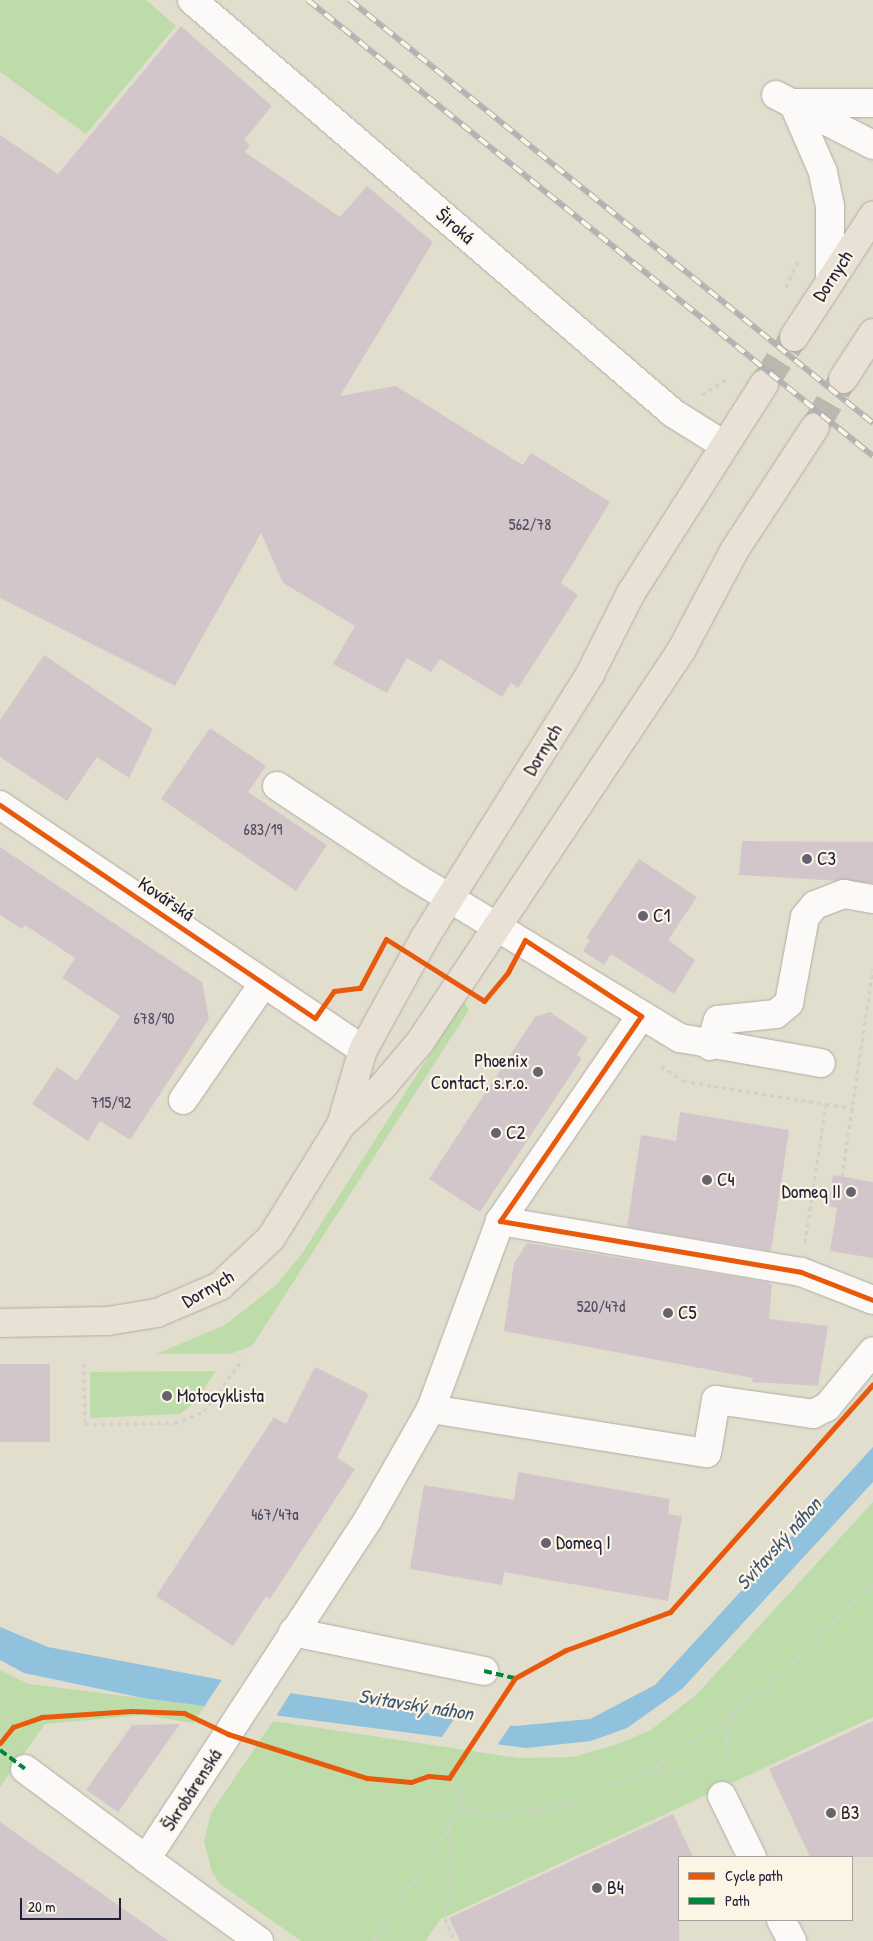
<!DOCTYPE html>
<meta charset="utf-8">
<style>
body{margin:0}
#map{position:relative;width:873px;height:1941px;overflow:hidden;background:#e2decd;font-family:"Patrick Hand",sans-serif}
div>[style]{position:absolute}
.green>*{inset:0;background:#bddcaa}
.water>*{inset:0;background:#90c2de}
.pier>*{inset:0;background:#e2decd}
.building>*{inset:0;background:#d3c6cb;transform-origin:0 0}
.major-tunnel>*{height:28px;margin-top:-14px;transform-origin:0;background:repeating-linear-gradient(90deg,#bcb8b0 0 28px,transparent 0 42px)}
.path>*{height:3px;margin-top:-1.5px;transform-origin:0;background:repeating-linear-gradient(90deg,#d1d0cd 0 4px,transparent 0 8px)}
.roads{filter:drop-shadow(0 0 1px #aeaca4) drop-shadow(0 0 1px #aeaca4)}
.minor>*{height:28px;margin:-14px;padding:0 14px;transform-origin:14px;border-radius:14px;background:#fbfaf8}
.major>*{height:28px;margin:-14px;padding:0 14px;transform-origin:14px;border-radius:14px;background:#e9e1d5}
.rail>*{height:5.5px;margin-top:-2.75px;transform-origin:0;background:repeating-linear-gradient(90deg,#fcf5e5 0 11px,#b2b2b3 0 22px);box-sizing:border-box;border-block:1px solid #b2b2b3}
.quiet>*{height:4px;margin-top:-2px;transform-origin:0;background:repeating-linear-gradient(90deg,#00873e 0 8px,transparent 0 12px)}
.cycleway>*{height:5px;margin:-2.5px;padding:0 2.5px;transform-origin:2.5px;border-radius:2.5px;background:#e8590c}
.dots>*{width:14px;height:14px;translate:-50% -50%;box-sizing:border-box;border:2px solid #fcf5e5;border-radius:50%}
span{translate:-50% -50%;white-space:nowrap;text-align:center;line-height:1.15;-webkit-text-stroke:4.5px #fcf5e5;paint-order:stroke}
.number-label{font-size:16px;color:#4e4b5f}
.number-label span{-webkit-text-stroke-width:0}
.street-label{font-size:19px;color:#22223b}
.poi-label{font-size:19px;color:#22223b}
.left{translate:0 -50%;text-align:left}
.right{translate:-100% -50%;text-align:right}
.water-label{font-size:20px;color:#3c5676;font-style:italic}
.legend{position:absolute;left:678px;top:1856px;width:175px;height:65px;box-sizing:border-box;background:#fcf5e5;border:1px solid #a5a1a1;margin:0;padding:6px 9px;list-style:none;font-size:15px;color:#22223b}
.legend li{display:flex;align-items:center;gap:10px;height:25px}
.legend b{width:25px;border:1px solid #a5a1a1}
.scale{position:absolute;left:20px;top:1898px;width:101px;height:22px;box-sizing:border-box;border:2px solid #22223b;border-top:0;padding-left:6px;font-size:15px;line-height:18px;white-space:nowrap;color:#22223b;-webkit-text-stroke:4px #fcf5e5;paint-order:stroke}
</style>
<div id="map">
<div class="green">
<div style="clip-path:polygon(0 0,146px 0,176px 26px,86px 134px,0 72px)"></div>
<div style="clip-path:polygon(464px 1001px,469px 1010px,252px 1346px,230px 1354px,156px 1354px,225px 1325px,276px 1285px,301px 1255px)"></div>
<div style="clip-path:polygon(216px 1371px,195px 1402px,180px 1414px,90px 1418px,90px 1372px)"></div>
<div style="clip-path:polygon(873px 1502px,873px 1717px,441px 1919px,425px 1941px,301px 1941px,220px 1884px,212px 1872px,204px 1841px,211px 1813px,273px 1721px,519px 1758px,573px 1757px,615px 1745px,651px 1730px,697px 1694px)"></div>
<div style="clip-path:polygon(0 1670px,29px 1684px,205px 1706px,193px 1723px,143px 1715px,45px 1724px,0 1787px)"></div>
</div>
<div class="water">
<div style="clip-path:polygon(873px 1447px,873px 1482px,682px 1689px,627px 1728px,591px 1741px,526px 1748px,143px 1698px,24px 1673px,0 1660px,0 1627px,48px 1647px,296px 1694px,515px 1726px,590px 1719px,655px 1685px)"></div>
</div>
<div class="pier">
<div style="clip-path:polygon(223px 1678px,292px 1691px,276px 1716px,204px 1707px)"></div>
<div style="clip-path:polygon(456px 1716px,512px 1723px,496px 1747px,440px 1740px)"></div>
</div>
<div class="building">
<div style="clip-path:polygon(181px 26px,272px 106px,244px 140px,250px 145px,245px 152px,340px 217px,367px 186px,433px 242px,340px 396px,396px 386px,523px 465px,531px 453px,610px 502px,561px 583px,578px 595px,518px 688px,511px 683px,502px 697px,440px 659px,431px 672px,407px 658px,387px 693px,333px 664px,355px 626px,283px 583px,261px 533px,175px 686px,0 598px,0 135px,58px 174px)"></div>
<div style="clip-path:polygon(44px 655px,153px 729px,129px 778px,97px 757px,67px 801px,0 757px,0 720px)"></div>
<div style="clip-path:polygon(210px 728px,266px 766px,248px 792px,327px 845px,296px 891px,161px 799px)"></div>
<div style="clip-path:polygon(742px 841px,873px 842px,873px 883px,739px 875px)"></div>
<div style="clip-path:polygon(0 847px,202px 982px,209px 1019px,130px 1140px,100px 1121px,88px 1141px,32px 1104px,57px 1067px,77px 1081px,120px 1016px,62px 978px,75px 958px,25px 925px,22px 929px,0 915px)"></div>
<div style="clip-path:polygon(639px 859px,697px 897px,668px 940px,695px 960px,674px 994px,611px 954px,604px 965px,583px 951px,590px 940px,586px 938px)"></div>
<div style="clip-path:polygon(550px 1012px,588px 1038px,577px 1055px,582px 1058px,480px 1212px,429px 1179px,535px 1017px)"></div>
<div style="clip-path:polygon(680px 1112px,789px 1130px,771px 1251px,627px 1227px,641px 1135px,676px 1141px)"></div>
<div style="clip-path:polygon(833px 1175px,873px 1182px,873px 1258px,830px 1251px,837px 1208px,828px 1206px)"></div>
<div style="clip-path:polygon(527px 1243px,767px 1282px,772px 1285px,769px 1319px,828px 1326px,818px 1386px,752px 1382px,753px 1378px,504px 1331px,514px 1263px)"></div>
<div style="left:0;top:1364px;width:50px;height:78px"></div>
<div style="clip-path:polygon(315px 1367px,369px 1394px,337px 1458px,355px 1469px,270px 1599px,266px 1596px,233px 1646px,156px 1596px,274px 1417px,286px 1424px)"></div>
<div style="clip-path:polygon(518px 1472px,670px 1499px,668px 1514px,682px 1516px,668px 1601px,504px 1572px,502px 1585px,410px 1569px,424px 1485px,514px 1500px)"></div>
<div style="clip-path:polygon(873px 1721px,873px 1857px,810px 1857px,769px 1769px)"></div>
<div style="clip-path:polygon(180px 1724px,118px 1812px,86px 1790px,132px 1725px)"></div>
<div style="clip-path:polygon(673px 1814px,693px 1857px,679px 1857px,679px 1941px,460px 1941px,449px 1918px)"></div>
<div style="clip-path:polygon(0 1822px,169px 1941px,0 1941px)"></div>
</div>
<div class="major-tunnel">
<div style="left:764px;top:384px;width:56px;rotate:-57.4deg"></div>
<div style="left:815px;top:427px;width:56px;rotate:-59.7deg"></div>
</div>
<div class="path">
<div style="left:786px;top:287px;width:29px;rotate:-65deg"></div>
<div style="left:702px;top:395px;width:31px;rotate:-33deg"></div>
<div style="left:661px;top:1066px;width:27px;rotate:34deg"></div>
<div style="left:683px;top:1081px;width:145px;rotate:9.1deg"></div>
<div style="left:826px;top:1104px;width:140px;rotate:98.7deg"></div>
<div style="left:826px;top:1104px;width:26px;rotate:9deg"></div>
<div style="left:842px;top:1176px;width:209px;rotate:-81.5deg"></div>
<div style="left:84px;top:1363px;width:61px;rotate:89.1deg"></div>
<div style="left:85px;top:1424px;width:90px;rotate:-0.6deg"></div>
<div style="left:175px;top:1423px;width:31px;rotate:-22deg"></div>
<div style="left:204px;top:1411px;width:64px;rotate:-53.3deg"></div>
<div style="left:656px;top:1766px;width:42px;rotate:19.3deg"></div>
<div style="left:726px;top:1766px;width:29px;rotate:-90deg"></div>
<div style="left:726px;top:1737px;width:22px;rotate:-74deg"></div>
<div style="left:461px;top:1807px;width:29px;rotate:14deg"></div>
<div style="left:489px;top:1814px;width:45px;rotate:-3.8deg"></div>
<div style="left:534px;top:1811px;width:40px;rotate:-13deg"></div>
<div style="left:573px;top:1802px;width:90px;rotate:-23.7deg"></div>
<div style="left:655px;top:1766px;width:92px;rotate:-33deg"></div>
<div style="left:732px;top:1716px;width:111px;rotate:-41.7deg"></div>
<div style="left:815px;top:1642px;width:83px;rotate:-46deg"></div>
<div style="left:448px;top:1830px;width:25px;rotate:78deg"></div>
<div style="left:453px;top:1854px;width:65px;rotate:97deg"></div>
<div style="left:445px;top:1919px;width:24px;rotate:66deg"></div>
<div style="left:374px;top:1941px;width:160px;rotate:-57deg"></div>
<div style="left:461px;top:1807px;width:15px;rotate:-98deg"></div>
<div style="left:459px;top:1792px;width:17px;rotate:-126deg"></div>
</div>
<div class="roads">
<div class="minor">
<div style="left:192px;top:0;width:634px;rotate:40.65deg"></div>
<div style="left:673px;top:413px;width:60px;rotate:32.1deg"></div>
<div style="left:776px;top:95px;width:109px;rotate:27.3deg"></div>
<div style="left:830px;top:281px;width:75px;rotate:-90deg"></div>
<div style="left:830px;top:206px;width:35px;rotate:-102deg"></div>
<div style="left:823px;top:172px;width:75px;rotate:-113.5deg"></div>
<div style="left:793px;top:103px;width:80px"></div>
<div style="left:277px;top:786px;width:159px;rotate:33.5deg"></div>
<div style="left:410px;top:874px;width:316px;rotate:31.3deg"></div>
<div style="left:680px;top:1038px;width:143px;rotate:10.1deg"></div>
<div style="left:0;top:805px;width:438px;rotate:34deg"></div>
<div style="left:710px;top:1046px;width:27px;rotate:-73deg"></div>
<div style="left:718px;top:1020px;width:58px;rotate:-5.9deg"></div>
<div style="left:776px;top:1014px;width:17px;rotate:-40deg"></div>
<div style="left:789px;top:1003px;width:87px;rotate:-79.5deg"></div>
<div style="left:805px;top:917px;width:16px;rotate:-50deg"></div>
<div style="left:815px;top:905px;width:31px;rotate:-21deg"></div>
<div style="left:844px;top:894px;width:29px;rotate:10deg"></div>
<div style="left:183px;top:1100px;width:141px;rotate:-55.4deg"></div>
<div style="left:500px;top:1221px;width:305px;rotate:9.6deg"></div>
<div style="left:801px;top:1272px;width:77px;rotate:21.3deg"></div>
<div style="left:431px;top:1409px;width:279px;rotate:9.1deg"></div>
<div style="left:707px;top:1453px;width:54px;rotate:-80.4deg"></div>
<div style="left:716px;top:1400px;width:98px;rotate:8.2deg"></div>
<div style="left:813px;top:1414px;width:16px;rotate:-27deg"></div>
<div style="left:827px;top:1407px;width:72px;rotate:-50.6deg"></div>
<div style="left:293px;top:1632px;width:195px;rotate:11.5deg"></div>
<div style="left:25px;top:1769px;width:151px;rotate:36.6deg"></div>
<div style="left:722px;top:1796px;width:68px;rotate:63.8deg"></div>
<div style="left:781px;top:1920px;width:24px;rotate:62deg"></div>
<div style="left:259px;top:1941px;width:140px;rotate:-144deg"></div>
<div style="left:146px;top:1859px;width:407px;rotate:-56.8deg"></div>
<div style="left:369px;top:1518px;width:125px;rotate:-60.4deg"></div>
<div style="left:431px;top:1409px;width:200px;rotate:-69.8deg"></div>
<div style="left:500px;top:1221px;width:249px;rotate:-55.5deg"></div>
</div>
<div class="major">
<div style="left:794px;top:337px;width:145px;rotate:-56.9deg"></div>
<div style="left:843px;top:379px;width:55px;rotate:-56.9deg"></div>
<div style="left:342px;top:1124px;width:54px;rotate:-42.8deg"></div>
<div style="left:382px;top:1087px;width:59px;rotate:-49.8deg"></div>
<div style="left:420px;top:1042px;width:472px;rotate:-56.3deg"></div>
<div style="left:682px;top:649px;width:111px;rotate:-62deg"></div>
<div style="left:734px;top:551px;width:148px;rotate:-56.8deg"></div>
<div style="left:0;top:1323px;width:108px;rotate:-1.1deg"></div>
<div style="left:108px;top:1321px;width:50px;rotate:-9.3deg"></div>
<div style="left:157px;top:1313px;width:69px;rotate:-23.2deg"></div>
<div style="left:220px;top:1286px;width:70px;rotate:-43.3deg"></div>
<div style="left:271px;top:1238px;width:133px;rotate:-58.2deg"></div>
<div style="left:341px;top:1125px;width:78px;rotate:-73.7deg"></div>
<div style="left:363px;top:1050px;width:127px;rotate:-61.2deg"></div>
<div style="left:424px;top:939px;width:313px;rotate:-57.9deg"></div>
<div style="left:590px;top:674px;width:91px;rotate:-63.2deg"></div>
<div style="left:631px;top:593px;width:248px;rotate:-57.5deg"></div>
</div>
</div>
<div class="rail">
<div style="left:308px;top:0;width:726px;rotate:38.91deg"></div>
<div style="left:350px;top:0;width:673px;rotate:38.97deg"></div>
</div>
<div class="quiet">
<div style="left:484px;top:1671px;width:32px;rotate:13deg"></div>
<div style="left:0;top:1750px;width:31px;rotate:37deg"></div>
</div>
<div class="cycleway">
<div style="left:0;top:805px;width:380px;rotate:34.1deg"></div>
<div style="left:315px;top:1018px;width:33px;rotate:-55deg"></div>
<div style="left:334px;top:991px;width:26px;rotate:-7deg"></div>
<div style="left:360px;top:988px;width:55px;rotate:-62deg"></div>
<div style="left:386px;top:939px;width:116px;rotate:32.3deg"></div>
<div style="left:484px;top:1001px;width:38px;rotate:-50deg"></div>
<div style="left:508px;top:972px;width:36px;rotate:-62deg"></div>
<div style="left:525px;top:940px;width:139px;rotate:33.2deg"></div>
<div style="left:641px;top:1016px;width:249px;rotate:124.5deg"></div>
<div style="left:500px;top:1221px;width:305px;rotate:9.6deg"></div>
<div style="left:801px;top:1272px;width:77px;rotate:21.3deg"></div>
<div style="left:0;top:1743px;width:21px;rotate:-51deg"></div>
<div style="left:13px;top:1727px;width:31px;rotate:-19deg"></div>
<div style="left:42px;top:1717px;width:90px;rotate:-3.8deg"></div>
<div style="left:132px;top:1711px;width:52px;rotate:2.2deg"></div>
<div style="left:184px;top:1713px;width:49px;rotate:25.5deg"></div>
<div style="left:228px;top:1734px;width:146px;rotate:17.6deg"></div>
<div style="left:367px;top:1778px;width:44px;rotate:5.2deg"></div>
<div style="left:411px;top:1782px;width:18px;rotate:-19deg"></div>
<div style="left:428px;top:1776px;width:21px;rotate:5deg"></div>
<div style="left:449px;top:1778px;width:120px;rotate:-56.6deg"></div>
<div style="left:515px;top:1678px;width:58px;rotate:-28.8deg"></div>
<div style="left:566px;top:1650px;width:111px;rotate:-20.1deg"></div>
<div style="left:670px;top:1612px;width:305px;rotate:-48.3deg"></div>
</div>
<div class="dots">
<div style="left:807px;top:859px;background:#65646e"></div>
<div style="left:643px;top:916px;background:#65646e"></div>
<div style="left:538px;top:1072px;background:#65646e"></div>
<div style="left:496px;top:1133px;background:#65646e"></div>
<div style="left:707px;top:1180px;background:#65646e"></div>
<div style="left:851px;top:1192px;background:#65646e"></div>
<div style="left:668px;top:1313px;background:#65646e"></div>
<div style="left:167px;top:1396px;background:#65646e"></div>
<div style="left:546px;top:1543px;background:#65646e"></div>
<div style="left:831px;top:1813px;background:#65646e"></div>
<div style="left:597px;top:1888px;background:#65646e"></div>
</div>
<div class="number-label">
<span style="left:530px;top:524px">562/78</span>
<span style="left:263px;top:829px">683/19</span>
<span style="left:154px;top:1018px">678/90</span>
<span style="left:111px;top:1102px">715/92</span>
<span style="left:601px;top:1306px">520/47d</span>
<span style="left:275px;top:1514px">467/47a</span>
</div>
<div class="street-label">
<span style="left:455px;top:226px;rotate:41deg">Široká</span>
<span style="left:833px;top:276px;rotate:-57deg">Dornych</span>
<span style="left:543px;top:750px;rotate:-59deg">Dornych</span>
<span style="left:166px;top:899px;rotate:34deg">Kovářská</span>
<span style="left:208px;top:1289px;rotate:-30deg">Dornych</span>
<span style="left:192px;top:1790px;rotate:-57deg">Škrobárenská</span>
</div>
<div class="poi-label">
<span class="left" style="left:817px;top:859px">C3</span>
<span class="left" style="left:653px;top:916px">C1</span>
<span class="right" style="left:528px;top:1072px">Phoenix<br>Contact, s.r.o.</span>
<span class="left" style="left:506px;top:1133px">C2</span>
<span class="left" style="left:717px;top:1180px">C4</span>
<span class="right" style="left:841px;top:1192px">Domeq II</span>
<span class="left" style="left:678px;top:1313px">C5</span>
<span class="left" style="left:177px;top:1396px">Motocyklista</span>
<span class="left" style="left:556px;top:1543px">Domeq I</span>
<span class="left" style="left:841px;top:1813px">B3</span>
<span class="left" style="left:607px;top:1888px">B4</span>
</div>
<div class="water-label">
<span style="left:778px;top:1543px;rotate:-48deg">Svitavský náhon</span>
<span style="left:416px;top:1704px;rotate:9deg">Svitavský náhon</span>
</div>
<ul class="legend">
<li><b style="height:6px;background:#e8590c"></b>Cycle path</li>
<li><b style="height:6px;background:#00873e"></b>Path</li>
</ul>
<div class="scale">20 m</div>
</div>
